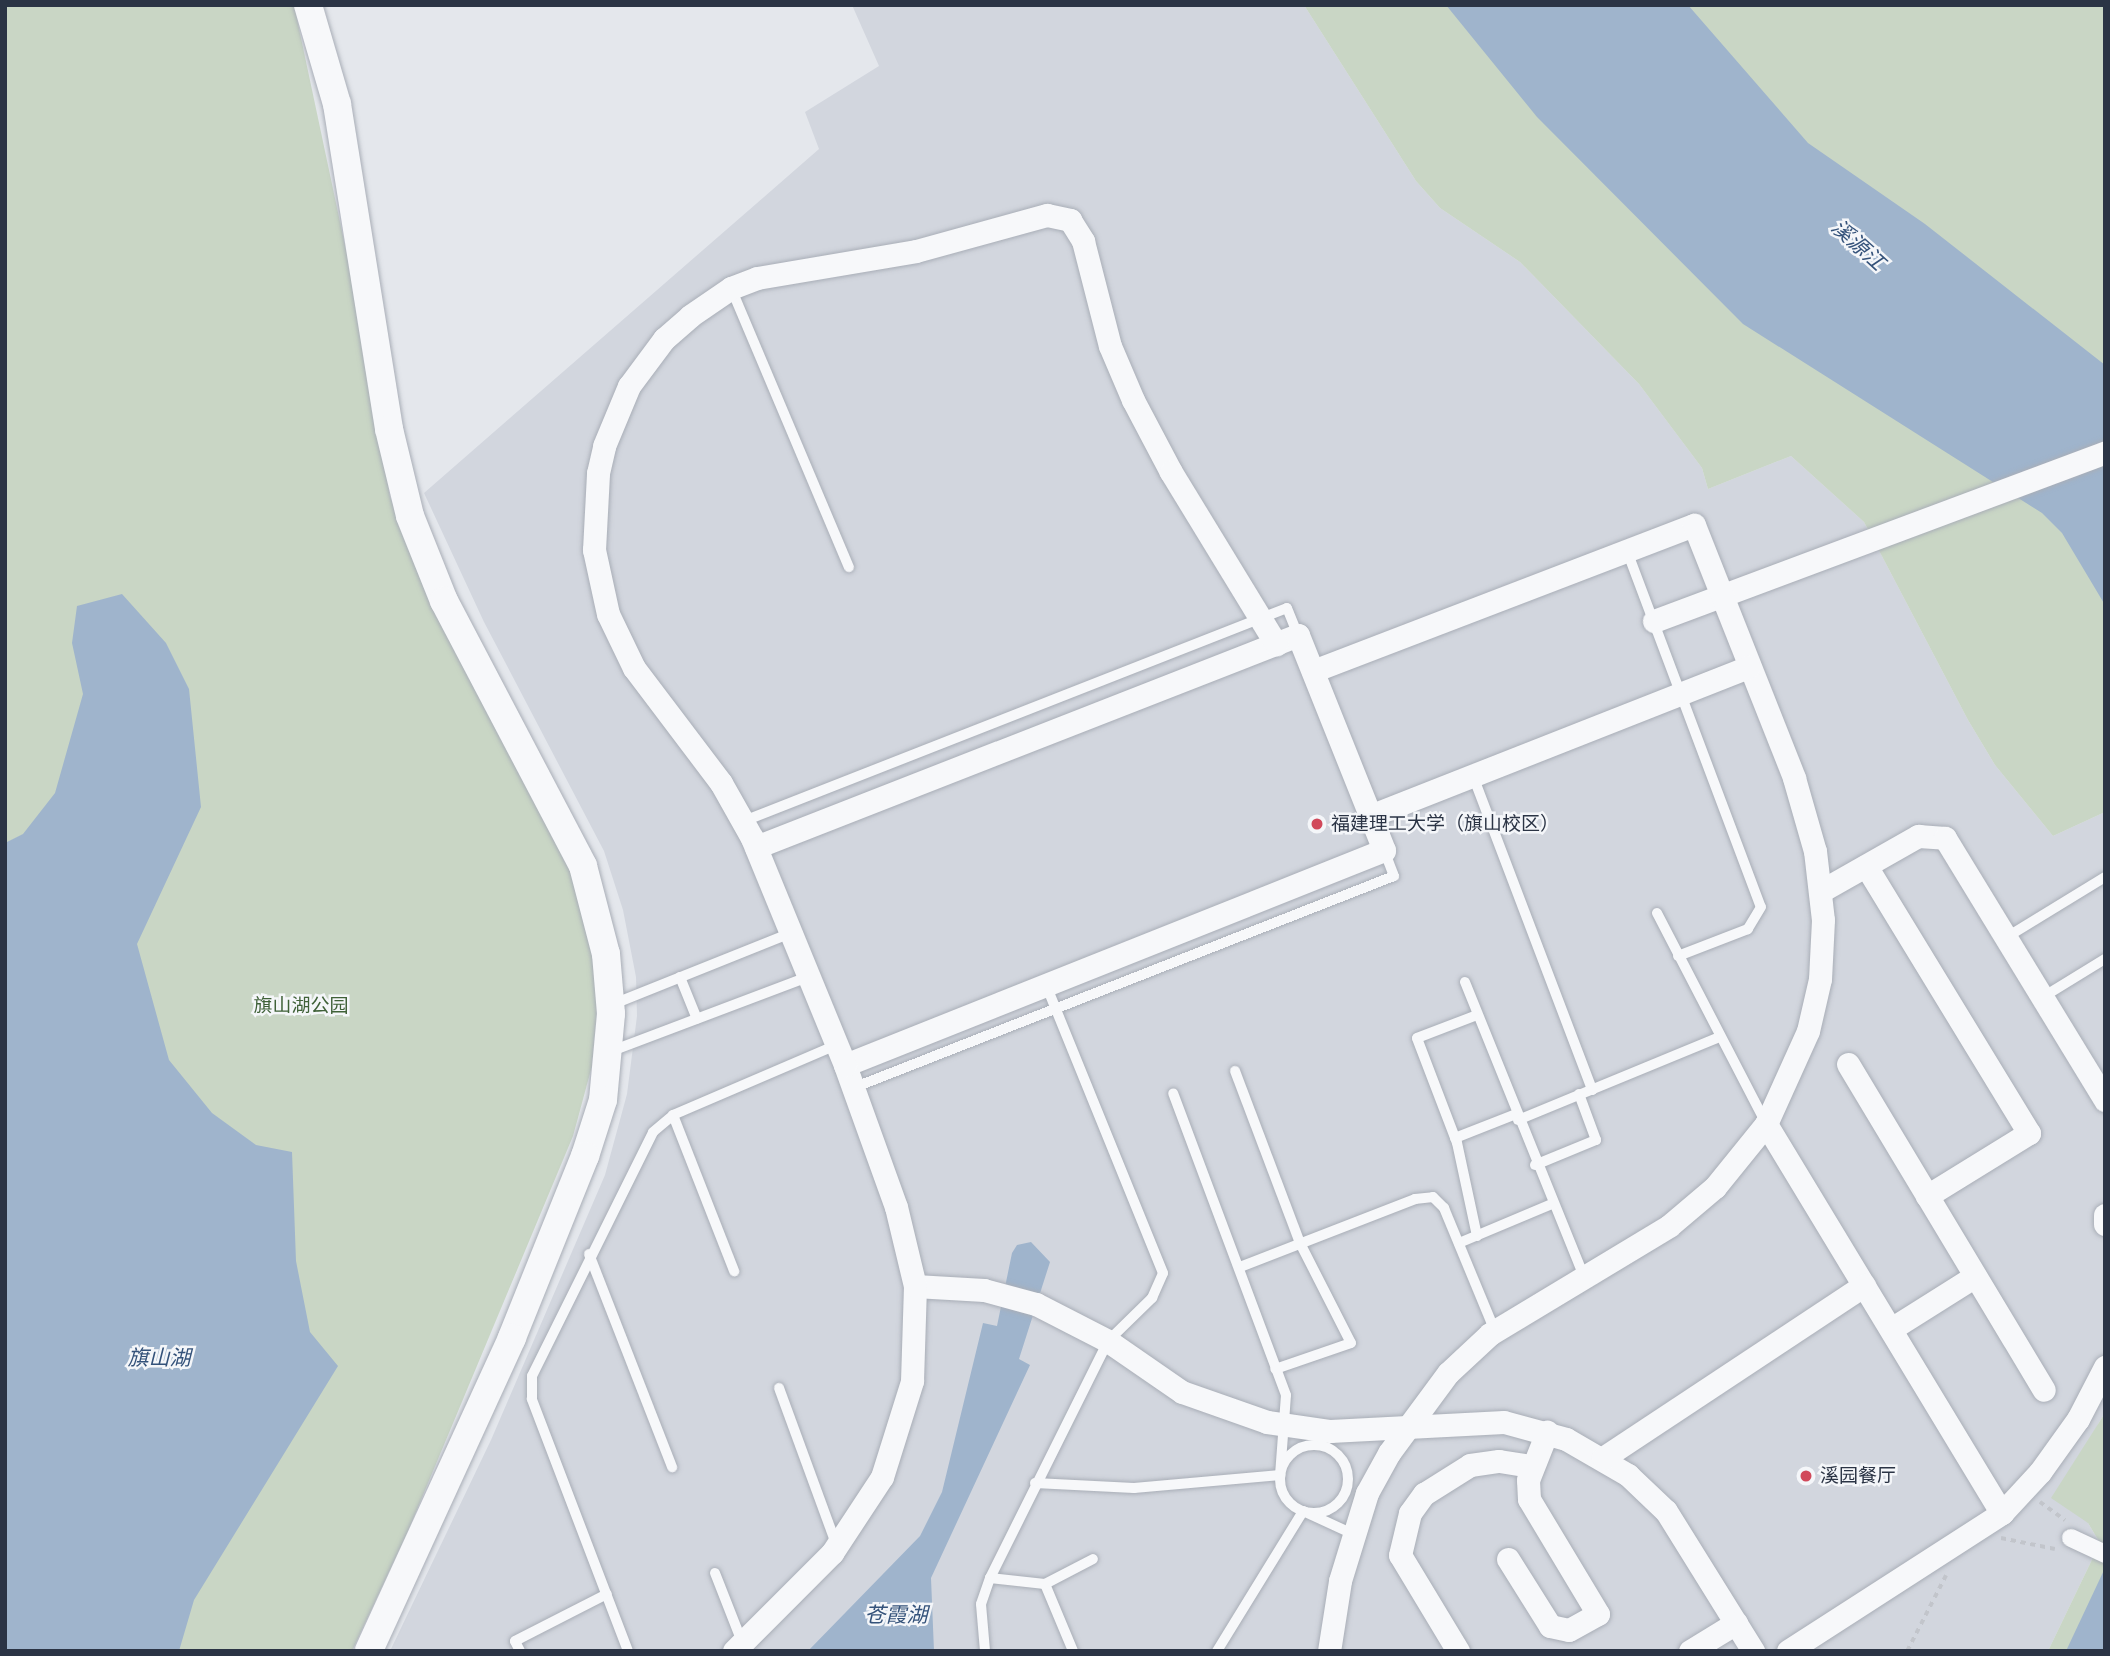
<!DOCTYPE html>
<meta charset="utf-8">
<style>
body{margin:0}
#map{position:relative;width:2110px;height:1656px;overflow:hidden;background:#e4e7ec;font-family:Montserrat,"Noto Sans SC",sans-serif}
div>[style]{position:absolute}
.built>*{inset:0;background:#d2d6de}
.green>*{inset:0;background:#c9d6c5}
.water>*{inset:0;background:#9fb4cc}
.path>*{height:3.5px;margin-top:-1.75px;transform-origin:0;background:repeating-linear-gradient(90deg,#c2c5cb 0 5px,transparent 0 10px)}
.roads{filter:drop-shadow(0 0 2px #a9aeb7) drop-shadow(0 0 2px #a9aeb7)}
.service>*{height:10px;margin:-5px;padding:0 5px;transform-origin:5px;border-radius:5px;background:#f7f8fa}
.service>.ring{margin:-5px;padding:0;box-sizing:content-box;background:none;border:10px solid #f7f8fa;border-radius:50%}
.pedestrian>*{height:18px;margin:-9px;padding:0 9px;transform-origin:9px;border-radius:9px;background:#f7f8fa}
.minor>*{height:23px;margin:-11.5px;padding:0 11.5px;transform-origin:11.5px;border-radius:11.5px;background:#f7f8fa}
.tertiary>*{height:28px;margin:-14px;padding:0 14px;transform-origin:14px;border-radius:14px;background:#f7f8fa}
.dots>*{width:19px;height:19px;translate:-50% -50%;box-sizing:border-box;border:4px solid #f4f6f9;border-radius:50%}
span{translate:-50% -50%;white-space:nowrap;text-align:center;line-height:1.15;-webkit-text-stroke:5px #f4f6f9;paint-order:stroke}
.poi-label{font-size:19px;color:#2b3445}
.left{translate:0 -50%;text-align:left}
.park-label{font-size:19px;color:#3f6138}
.water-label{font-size:21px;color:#34527a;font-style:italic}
.frame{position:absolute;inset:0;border:7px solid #2b3445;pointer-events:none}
</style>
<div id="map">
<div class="built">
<div style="clip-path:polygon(852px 5px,1304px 5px,1416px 181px,1440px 208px,1520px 262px,1639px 384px,1702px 468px,1708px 489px,1791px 456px,1864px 522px,1968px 720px,1995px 765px,2053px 836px,2105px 812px,2105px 1413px,2098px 1424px,2088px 1523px,2100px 1543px,2048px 1651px,390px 1651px,491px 1440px,605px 1175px,627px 1094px,637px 1016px,636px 977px,623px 910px,604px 851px,484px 622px,424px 493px,819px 149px,805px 112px,879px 66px)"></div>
</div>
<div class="green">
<div style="clip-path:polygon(5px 5px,294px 5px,357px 302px,390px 497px,433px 598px,568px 864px,587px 920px,598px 997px,592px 1066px,573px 1136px,408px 1531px,352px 1651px,5px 1651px)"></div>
<div style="clip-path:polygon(1304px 5px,2105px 5px,2105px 812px,2053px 836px,1995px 765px,1968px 720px,1864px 522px,1791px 456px,1708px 489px,1702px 468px,1639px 384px,1520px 262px,1440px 208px,1416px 181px)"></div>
<div style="clip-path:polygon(2105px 1413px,2105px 1651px,2048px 1651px,2100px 1543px,2088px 1523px,2051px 1498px)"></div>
</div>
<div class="water">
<div style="clip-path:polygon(1446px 5px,1688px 5px,1808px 143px,1925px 224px,2105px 365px,2105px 605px,2062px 533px,2042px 513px,1743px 324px,1537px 117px)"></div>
<div style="clip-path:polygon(122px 594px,166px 643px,189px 689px,201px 807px,137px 944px,169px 1060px,212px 1113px,256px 1145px,292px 1152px,296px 1261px,310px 1332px,338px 1366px,194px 1600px,179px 1651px,5px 1651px,5px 843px,23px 834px,55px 793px,83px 694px,72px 643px,77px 606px)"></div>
<div style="clip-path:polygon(1031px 1242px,1050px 1262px,1019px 1359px,1030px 1365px,931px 1578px,934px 1651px,808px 1651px,920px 1536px,942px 1492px,983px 1323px,997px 1326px,1012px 1253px,1017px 1245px)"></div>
<div style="clip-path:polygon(2105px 1568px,2105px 1651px,2066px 1651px)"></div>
</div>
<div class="path">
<div style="left:2040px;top:1502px;width:31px;rotate:36deg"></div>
<div style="left:2001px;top:1538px;width:55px;rotate:11.5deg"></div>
<div style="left:1907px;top:1651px;width:85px;rotate:-62.8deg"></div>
</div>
<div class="roads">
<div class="service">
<div style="left:731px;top:288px;width:303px;rotate:67.1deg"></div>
<div style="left:1627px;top:551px;width:380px;rotate:69.4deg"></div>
<div style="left:1761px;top:907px;width:26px;rotate:121deg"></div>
<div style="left:1748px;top:929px;width:75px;rotate:158.9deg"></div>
<div style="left:1473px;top:776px;width:336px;rotate:69.2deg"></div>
<div style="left:744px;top:821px;width:583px;rotate:-21.42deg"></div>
<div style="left:1287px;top:608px;width:29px;rotate:68deg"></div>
<div style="left:1657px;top:913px;width:234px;rotate:62.6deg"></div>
<div style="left:2007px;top:937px;width:115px;rotate:-31.5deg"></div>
<div style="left:680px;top:977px;width:45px;rotate:68deg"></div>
<div style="left:1465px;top:982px;width:318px;rotate:68deg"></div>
<div style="left:2043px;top:997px;width:73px;rotate:-31.5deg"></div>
<div style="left:611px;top:1005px;width:194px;rotate:-21.8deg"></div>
<div style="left:609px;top:1052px;width:213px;rotate:-20.7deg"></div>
<div style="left:1235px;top:1071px;width:184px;rotate:69.3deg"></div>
<div style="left:1300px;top:1243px;width:112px;rotate:63deg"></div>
<div style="left:1351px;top:1343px;width:80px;rotate:161.1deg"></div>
<div style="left:853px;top:1088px;width:581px;rotate:-21.4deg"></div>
<div style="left:1394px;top:876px;width:28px;rotate:-111deg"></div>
<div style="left:673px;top:1115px;width:168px;rotate:68.6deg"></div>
<div style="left:1518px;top:1120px;width:217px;rotate:-22.4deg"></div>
<div style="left:1455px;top:1138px;width:66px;rotate:-21.5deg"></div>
<div style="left:1535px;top:1165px;width:66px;rotate:-22.3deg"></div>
<div style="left:1596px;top:1140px;width:49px;rotate:-110.3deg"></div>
<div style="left:1477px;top:1236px;width:95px;rotate:-102.1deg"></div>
<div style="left:1457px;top:1143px;width:112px;rotate:-110.9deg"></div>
<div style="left:1417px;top:1038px;width:64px;rotate:-21deg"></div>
<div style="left:1459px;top:1243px;width:101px;rotate:-22.8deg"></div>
<div style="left:589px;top:1254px;width:229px;rotate:68.7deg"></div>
<div style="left:1240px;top:1267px;width:188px;rotate:-21.2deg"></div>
<div style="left:1415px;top:1199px;width:18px;rotate:-6deg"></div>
<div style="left:1433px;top:1197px;width:16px;rotate:45deg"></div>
<div style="left:1444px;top:1208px;width:133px;rotate:67.5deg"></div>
<div style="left:779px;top:1388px;width:166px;rotate:69.9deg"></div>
<div class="ring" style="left:1280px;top:1445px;width:58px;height:58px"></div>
<div style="left:1035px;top:1483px;width:99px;rotate:2.9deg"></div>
<div style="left:1134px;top:1488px;width:147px;rotate:-5.1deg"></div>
<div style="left:1280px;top:1475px;width:80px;rotate:-85.7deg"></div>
<div style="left:1286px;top:1395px;width:322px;rotate:-110.5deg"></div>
<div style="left:715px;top:1573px;width:74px;rotate:68.6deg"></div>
<div style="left:990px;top:1578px;width:55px;rotate:6.2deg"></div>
<div style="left:1045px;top:1584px;width:54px;rotate:-27.5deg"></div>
<div style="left:1045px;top:1584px;width:73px;rotate:67.3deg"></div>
<div style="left:520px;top:1651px;width:11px;rotate:-117deg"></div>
<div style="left:515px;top:1641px;width:103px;rotate:-27.1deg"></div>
<div style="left:628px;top:1651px;width:270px;rotate:-110.9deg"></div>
<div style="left:532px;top:1399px;width:23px;rotate:-90deg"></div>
<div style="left:532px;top:1376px;width:272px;rotate:-63.6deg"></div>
<div style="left:653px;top:1132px;width:26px;rotate:-40deg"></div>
<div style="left:673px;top:1115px;width:177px;rotate:-23.2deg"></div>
<div style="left:985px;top:1651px;width:47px;rotate:-94.9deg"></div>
<div style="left:981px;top:1604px;width:28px;rotate:-71deg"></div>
<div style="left:990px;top:1578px;width:265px;rotate:-63.5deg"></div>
<div style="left:1108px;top:1341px;width:62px;rotate:-44.3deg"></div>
<div style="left:1152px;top:1298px;width:27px;rotate:-66deg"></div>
<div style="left:1163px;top:1273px;width:308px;rotate:-112.1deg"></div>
<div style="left:1217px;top:1651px;width:164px;rotate:-58.4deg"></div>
<div style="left:1303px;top:1511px;width:55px;rotate:24.7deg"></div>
</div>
<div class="pedestrian">
<div style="left:2071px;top:1538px;width:38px;rotate:25deg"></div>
</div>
<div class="minor">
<div style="left:1654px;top:621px;width:482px;rotate:-20.5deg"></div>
<div style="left:1313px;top:671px;width:408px;rotate:-21deg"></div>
<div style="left:1694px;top:525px;width:272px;rotate:68.4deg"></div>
<div style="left:1794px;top:778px;width:76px;rotate:74deg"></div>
<div style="left:1815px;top:851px;width:69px;rotate:83.4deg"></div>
<div style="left:1823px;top:920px;width:59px;rotate:92.9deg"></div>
<div style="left:1820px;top:979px;width:53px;rotate:103deg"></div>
<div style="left:1808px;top:1031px;width:102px;rotate:114.3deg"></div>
<div style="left:1766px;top:1124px;width:81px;rotate:129deg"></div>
<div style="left:1715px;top:1187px;width:60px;rotate:139.7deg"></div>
<div style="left:1669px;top:1226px;width:209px;rotate:148.9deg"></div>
<div style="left:1490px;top:1334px;width:57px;rotate:137.1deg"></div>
<div style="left:1448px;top:1373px;width:99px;rotate:126.4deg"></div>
<div style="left:1389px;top:1453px;width:46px;rotate:118.8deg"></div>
<div style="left:1367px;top:1493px;width:92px;rotate:107.1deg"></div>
<div style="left:1340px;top:1581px;width:71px;rotate:98.9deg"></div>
<div style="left:1370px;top:816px;width:407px;rotate:-21.5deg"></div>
<div style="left:756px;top:847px;width:582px;rotate:-21.36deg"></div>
<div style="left:1298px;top:635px;width:232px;rotate:68.2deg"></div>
<div style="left:1384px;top:850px;width:580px;rotate:158.25deg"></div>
<div style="left:1866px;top:866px;width:313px;rotate:58.6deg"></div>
<div style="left:2029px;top:1133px;width:120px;rotate:148.3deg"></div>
<div style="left:1821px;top:891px;width:112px;rotate:-29.6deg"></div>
<div style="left:1918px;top:836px;width:27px;rotate:4deg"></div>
<div style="left:1945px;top:838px;width:307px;rotate:58.6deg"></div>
<div style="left:1848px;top:1064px;width:380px;rotate:59deg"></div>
<div style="left:1766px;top:1124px;width:455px;rotate:58.8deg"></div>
<div style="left:2105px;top:1215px;width:9px;rotate:90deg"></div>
<div style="left:915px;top:1286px;width:69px;rotate:3.3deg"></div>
<div style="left:984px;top:1290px;width:54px;rotate:15.1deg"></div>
<div style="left:1036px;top:1304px;width:81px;rotate:27.2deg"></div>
<div style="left:1108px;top:1341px;width:90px;rotate:34.6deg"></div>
<div style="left:1182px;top:1392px;width:90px;rotate:19.4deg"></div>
<div style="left:1267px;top:1422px;width:64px;rotate:8.1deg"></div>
<div style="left:1330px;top:1431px;width:174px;rotate:-3deg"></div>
<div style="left:1504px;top:1422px;width:64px;rotate:15.3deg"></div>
<div style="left:1566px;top:1439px;width:72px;rotate:30.1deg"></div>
<div style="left:1628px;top:1475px;width:52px;rotate:43.5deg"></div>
<div style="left:1666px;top:1511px;width:165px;rotate:58.1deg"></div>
<div style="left:1891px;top:1329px;width:99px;rotate:-32.2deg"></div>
<div style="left:1603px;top:1458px;width:313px;rotate:-33.5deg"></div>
<div style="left:1508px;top:1559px;width:79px;rotate:57.9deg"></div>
<div style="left:1550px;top:1626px;width:19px;rotate:12deg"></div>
<div style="left:1569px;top:1630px;width:33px;rotate:-29deg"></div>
<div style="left:1598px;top:1614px;width:134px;rotate:-121deg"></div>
<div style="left:1529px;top:1499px;width:19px;rotate:-93deg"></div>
<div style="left:1528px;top:1480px;width:52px;rotate:-68.4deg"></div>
<div style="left:734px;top:1651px;width:139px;rotate:-45deg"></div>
<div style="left:832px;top:1553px;width:91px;rotate:-56.7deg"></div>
<div style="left:882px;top:1477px;width:101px;rotate:-72.6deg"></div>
<div style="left:912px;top:1381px;width:95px;rotate:-88.2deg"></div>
<div style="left:915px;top:1286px;width:81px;rotate:-103.5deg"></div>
<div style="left:896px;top:1207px;width:151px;rotate:-109.8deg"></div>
<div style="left:845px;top:1065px;width:245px;rotate:-112.3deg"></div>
<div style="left:752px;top:838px;width:63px;rotate:-119.4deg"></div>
<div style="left:721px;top:783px;width:144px;rotate:-127.1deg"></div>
<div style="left:634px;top:668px;width:60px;rotate:-115.7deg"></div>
<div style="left:608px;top:614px;width:66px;rotate:-102.3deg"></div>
<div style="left:594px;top:550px;width:77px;rotate:-87deg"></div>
<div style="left:598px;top:473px;width:28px;rotate:-77deg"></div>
<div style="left:604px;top:446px;width:65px;rotate:-67.4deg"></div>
<div style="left:629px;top:386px;width:59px;rotate:-53.3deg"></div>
<div style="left:664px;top:339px;width:35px;rotate:-41deg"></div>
<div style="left:690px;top:316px;width:50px;rotate:-34.3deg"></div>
<div style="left:731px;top:288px;width:28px;rotate:-21deg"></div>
<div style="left:757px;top:278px;width:161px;rotate:-9.6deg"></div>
<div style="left:916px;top:251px;width:136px;rotate:-15.4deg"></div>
<div style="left:1047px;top:215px;width:24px;rotate:12deg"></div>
<div style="left:1070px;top:220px;width:25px;rotate:58deg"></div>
<div style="left:1083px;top:241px;width:108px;rotate:75.6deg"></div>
<div style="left:1110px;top:346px;width:59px;rotate:66.9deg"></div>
<div style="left:1133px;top:400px;width:81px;rotate:62.2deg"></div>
<div style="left:1171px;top:472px;width:202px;rotate:58.6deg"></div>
<div style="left:1458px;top:1651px;width:112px;rotate:-121.1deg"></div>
<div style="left:1400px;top:1555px;width:43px;rotate:-76.6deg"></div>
<div style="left:1410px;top:1513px;width:24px;rotate:-54deg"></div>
<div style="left:1424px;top:1494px;width:54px;rotate:-32.2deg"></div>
<div style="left:1470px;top:1465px;width:29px;rotate:-8deg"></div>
<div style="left:1499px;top:1461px;width:33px;rotate:9deg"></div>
<div style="left:1690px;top:1651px;width:54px;rotate:-31.3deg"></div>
<div style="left:1788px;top:1651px;width:255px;rotate:-32.8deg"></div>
<div style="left:2002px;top:1513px;width:56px;rotate:-47.2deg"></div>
<div style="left:2040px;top:1472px;width:65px;rotate:-54.4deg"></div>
<div style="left:2078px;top:1419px;width:59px;rotate:-62.6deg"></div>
</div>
<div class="tertiary">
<div style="left:308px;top:5px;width:103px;rotate:73.7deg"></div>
<div style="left:337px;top:104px;width:329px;rotate:80.9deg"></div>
<div style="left:389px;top:429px;width:89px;rotate:76.4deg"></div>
<div style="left:410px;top:516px;width:92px;rotate:68.2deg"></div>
<div style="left:444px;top:601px;width:299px;rotate:62.3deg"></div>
<div style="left:583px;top:866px;width:91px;rotate:75.4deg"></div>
<div style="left:606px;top:954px;width:60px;rotate:85.2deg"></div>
<div style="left:611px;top:1014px;width:86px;rotate:95.3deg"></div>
<div style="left:603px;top:1100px;width:59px;rotate:107.8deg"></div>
<div style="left:585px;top:1156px;width:196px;rotate:111.9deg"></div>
<div style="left:512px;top:1338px;width:344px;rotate:114.6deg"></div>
</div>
</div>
<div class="dots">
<div style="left:1317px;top:824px;background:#d1495b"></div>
<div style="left:1806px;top:1476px;background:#d1495b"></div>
</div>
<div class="poi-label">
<span class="left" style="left:1331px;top:824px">福建理工大学（旗山校区）</span>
<span class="left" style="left:1820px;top:1476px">溪园餐厅</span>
</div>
<div class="park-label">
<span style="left:301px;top:1006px">旗山湖公园</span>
</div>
<div class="water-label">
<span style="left:1858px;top:245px;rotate:42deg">溪源江</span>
<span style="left:159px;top:1358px">旗山湖</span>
<span style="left:896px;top:1615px">苍霞湖</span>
</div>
<div class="frame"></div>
</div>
